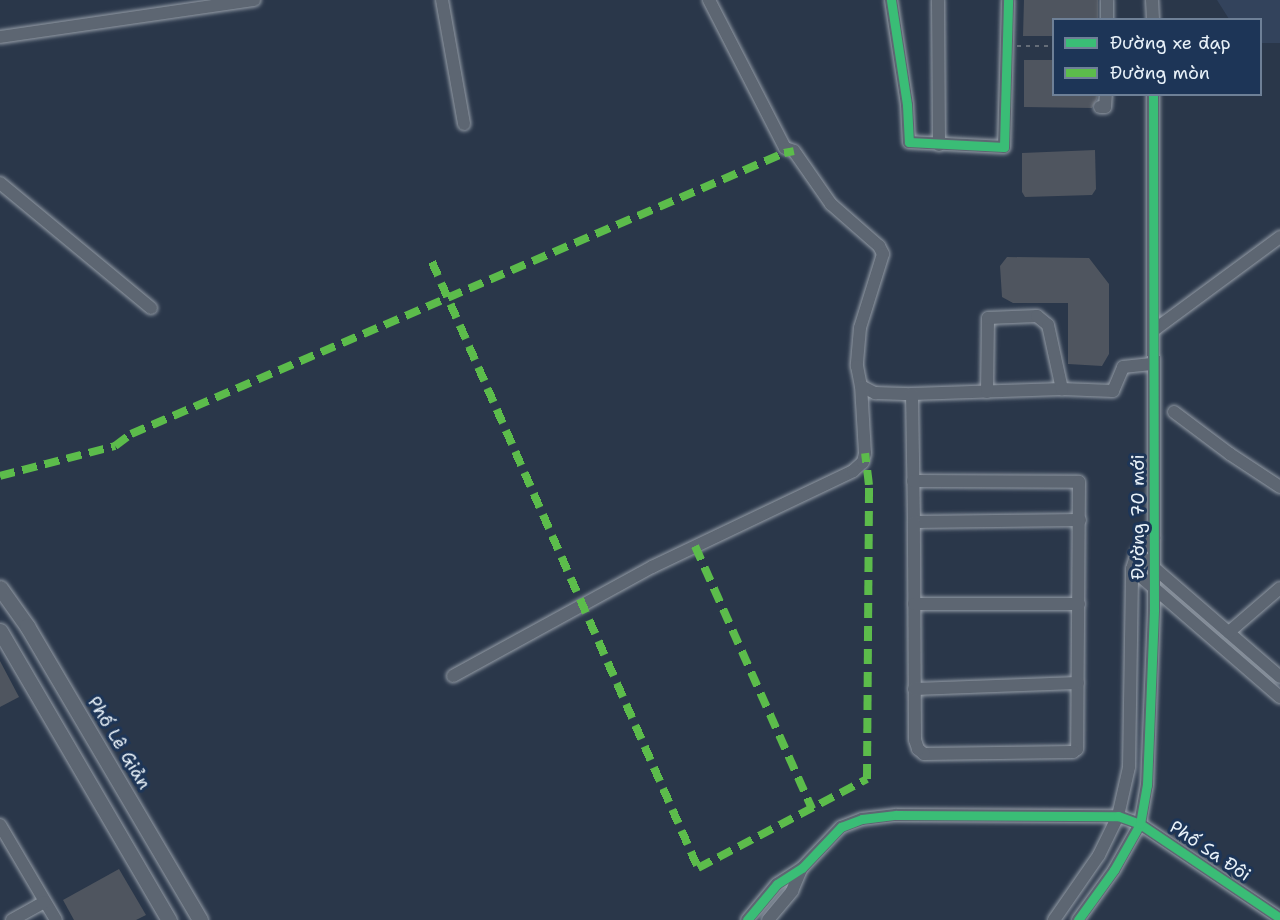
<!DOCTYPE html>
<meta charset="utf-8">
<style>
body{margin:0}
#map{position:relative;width:1280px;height:920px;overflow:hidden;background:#2a374a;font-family:"Shantell Sans",sans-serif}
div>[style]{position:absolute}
.built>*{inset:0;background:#33435c}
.building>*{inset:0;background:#4f555f}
.path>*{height:2px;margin-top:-1px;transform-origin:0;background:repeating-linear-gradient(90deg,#656d78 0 4.5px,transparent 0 9px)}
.roads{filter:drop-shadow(0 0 2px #959da7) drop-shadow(0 0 2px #959da7)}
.minor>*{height:12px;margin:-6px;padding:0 6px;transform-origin:6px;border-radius:6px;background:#5d6672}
.major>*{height:15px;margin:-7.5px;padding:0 7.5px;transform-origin:7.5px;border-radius:7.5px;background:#5d6672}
.quiet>*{height:8px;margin-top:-4px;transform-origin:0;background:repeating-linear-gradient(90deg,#5cbc4b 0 15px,transparent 0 23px)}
.cycleway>*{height:9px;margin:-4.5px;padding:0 4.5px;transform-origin:4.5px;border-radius:4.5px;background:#3abd76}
span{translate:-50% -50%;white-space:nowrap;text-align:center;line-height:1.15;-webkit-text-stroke:6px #1d3557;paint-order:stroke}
.street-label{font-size:18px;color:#e8f1f8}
.legend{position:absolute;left:1052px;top:18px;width:210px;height:78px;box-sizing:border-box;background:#1d3557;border:2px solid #6e8097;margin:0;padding:8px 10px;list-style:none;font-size:18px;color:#e8f1f8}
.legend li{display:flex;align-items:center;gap:12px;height:30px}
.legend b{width:30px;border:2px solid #6e8097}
</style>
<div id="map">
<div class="built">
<div style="clip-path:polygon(1217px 0,1280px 0,1280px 43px,1261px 43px,1260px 20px,1229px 19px)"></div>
</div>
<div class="building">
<div style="clip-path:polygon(1024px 0,1098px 0,1098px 20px,1053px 20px,1053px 36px,1023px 36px)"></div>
<div style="clip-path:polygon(1024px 60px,1053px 60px,1053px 94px,1098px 94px,1097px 99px,1092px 108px,1024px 107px)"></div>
<div style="clip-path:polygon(1095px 150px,1096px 189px,1092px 195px,1025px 197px,1022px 192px,1022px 153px)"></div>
<div style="clip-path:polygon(1007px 257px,1089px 258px,1109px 284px,1109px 354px,1102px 366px,1068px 364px,1068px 303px,1013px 303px,1002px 297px,1000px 266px)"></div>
<div style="clip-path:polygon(0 661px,19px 697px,0 707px)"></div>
<div style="clip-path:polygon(119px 869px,146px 915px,136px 920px,74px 920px,63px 900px)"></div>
</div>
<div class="path">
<div style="left:1017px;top:46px;width:37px"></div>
</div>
<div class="roads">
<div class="minor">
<div style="left:442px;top:0;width:126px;rotate:79.9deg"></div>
<div style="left:709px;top:0;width:166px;rotate:62.8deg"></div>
<div style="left:785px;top:148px;width:9px;rotate:18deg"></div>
<div style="left:794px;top:151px;width:65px;rotate:55.1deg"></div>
<div style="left:831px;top:204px;width:64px;rotate:41.2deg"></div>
<div style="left:879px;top:246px;width:9px;rotate:63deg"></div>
<div style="left:883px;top:254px;width:77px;rotate:107.3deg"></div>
<div style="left:860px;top:328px;width:38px;rotate:95deg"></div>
<div style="left:857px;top:366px;width:20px;rotate:79deg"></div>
<div style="left:861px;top:386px;width:16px;rotate:27deg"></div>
<div style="left:875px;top:393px;width:37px;rotate:2deg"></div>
<div style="left:912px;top:394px;width:150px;rotate:-1.9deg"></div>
<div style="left:1062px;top:389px;width:51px;rotate:2.2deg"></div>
<div style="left:1113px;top:391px;width:26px;rotate:-67deg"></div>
<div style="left:1123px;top:367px;width:31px;rotate:-6deg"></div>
<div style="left:891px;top:0;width:106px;rotate:81.3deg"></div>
<div style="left:907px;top:105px;width:37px;rotate:87deg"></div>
<div style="left:909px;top:142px;width:95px;rotate:3deg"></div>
<div style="left:1004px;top:147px;width:147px;rotate:-88.4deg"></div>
<div style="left:938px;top:0;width:145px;rotate:89.6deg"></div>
<div style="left:1152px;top:0;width:20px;rotate:87deg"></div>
<div style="left:1107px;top:20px;width:20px;rotate:-90deg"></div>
<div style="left:0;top:37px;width:257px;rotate:-8.3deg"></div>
<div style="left:1100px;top:107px;width:5px"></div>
<div style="left:1105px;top:107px;width:13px;rotate:-86deg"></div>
<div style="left:0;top:183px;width:196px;rotate:39.6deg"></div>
<div style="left:1154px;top:330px;width:157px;rotate:-36.4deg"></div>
<div style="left:987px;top:392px;width:74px;rotate:-89.2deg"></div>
<div style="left:988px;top:318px;width:49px;rotate:-2.3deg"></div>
<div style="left:1037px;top:316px;width:14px;rotate:39deg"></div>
<div style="left:1048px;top:325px;width:66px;rotate:77.7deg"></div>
<div style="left:912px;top:394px;width:128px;rotate:89.1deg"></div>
<div style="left:914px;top:522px;width:166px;rotate:-0.7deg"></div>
<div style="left:1174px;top:412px;width:70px;rotate:36.9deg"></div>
<div style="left:1230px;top:454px;width:60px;rotate:33.4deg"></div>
<div style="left:913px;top:481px;width:166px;rotate:0.3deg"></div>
<div style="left:1079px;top:482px;width:267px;rotate:90.4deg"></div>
<div style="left:1077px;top:749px;width:5px;rotate:143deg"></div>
<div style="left:1073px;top:752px;width:149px;rotate:179.2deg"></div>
<div style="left:924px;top:754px;width:8px;rotate:-140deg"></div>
<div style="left:918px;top:749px;width:9px;rotate:-108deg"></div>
<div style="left:915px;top:740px;width:218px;rotate:-90.3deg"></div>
<div style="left:1137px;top:553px;width:189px;rotate:40.9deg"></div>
<div style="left:1132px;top:569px;width:196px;rotate:40.9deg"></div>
<div style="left:914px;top:604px;width:165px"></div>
<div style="left:1229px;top:632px;width:67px;rotate:-40.8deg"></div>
<div style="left:453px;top:676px;width:227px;rotate:-28.7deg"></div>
<div style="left:652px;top:567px;width:223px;rotate:-25.5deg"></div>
<div style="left:853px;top:471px;width:13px;rotate:-42deg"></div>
<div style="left:863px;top:462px;width:9px;rotate:-77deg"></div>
<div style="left:865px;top:453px;width:67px;rotate:-93.4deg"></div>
<div style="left:914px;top:689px;width:164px;rotate:-2.1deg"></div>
<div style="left:0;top:825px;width:110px;rotate:59.5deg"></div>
<div style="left:12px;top:920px;width:37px;rotate:-29deg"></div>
<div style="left:747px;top:920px;width:47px;rotate:-50.2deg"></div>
<div style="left:777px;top:884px;width:30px;rotate:-33deg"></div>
<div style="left:802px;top:868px;width:57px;rotate:-46.4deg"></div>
<div style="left:841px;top:827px;width:22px;rotate:-21deg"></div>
<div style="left:862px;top:819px;width:34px;rotate:-7deg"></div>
<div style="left:896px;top:815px;width:222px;rotate:0.3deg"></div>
<div style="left:1118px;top:816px;width:23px;rotate:20deg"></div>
<div style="left:1140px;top:824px;width:169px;rotate:33.9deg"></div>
<div style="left:768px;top:920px;width:38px;rotate:-50deg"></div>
<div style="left:792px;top:891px;width:25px;rotate:-67deg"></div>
<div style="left:1054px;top:920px;width:79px;rotate:-55.3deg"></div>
<div style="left:1099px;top:855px;width:43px;rotate:-64deg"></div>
<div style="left:1118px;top:816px;width:50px;rotate:-77.3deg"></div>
<div style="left:1129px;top:767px;width:198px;rotate:-89.1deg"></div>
<div style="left:1132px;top:569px;width:17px;rotate:-73deg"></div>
<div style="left:1137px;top:553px;width:23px;rotate:-41deg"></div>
<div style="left:1078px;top:920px;width:62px;rotate:-54.2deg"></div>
<div style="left:1114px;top:870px;width:53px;rotate:-60.5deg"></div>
<div style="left:1140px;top:824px;width:40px;rotate:-80deg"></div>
<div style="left:1147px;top:785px;width:176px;rotate:-87.7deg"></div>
<div style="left:1154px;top:609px;width:515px;rotate:-90.11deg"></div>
</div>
<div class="major">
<div style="left:0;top:588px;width:47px;rotate:54.6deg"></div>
<div style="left:27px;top:626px;width:341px;rotate:59.5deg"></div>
<div style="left:0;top:631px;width:335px;rotate:59.7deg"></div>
</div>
</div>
<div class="quiet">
<div style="left:432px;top:262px;width:662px;rotate:66.3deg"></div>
<div style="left:698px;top:868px;width:191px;rotate:-27.8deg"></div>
<div style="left:867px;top:779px;width:294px;rotate:-89.6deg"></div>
<div style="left:869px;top:485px;width:32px;rotate:-97deg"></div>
<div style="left:0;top:476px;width:119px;rotate:-14.6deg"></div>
<div style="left:115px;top:446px;width:20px;rotate:-37deg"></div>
<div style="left:131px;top:434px;width:711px;rotate:-23.28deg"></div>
<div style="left:784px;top:153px;width:10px;rotate:-11deg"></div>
<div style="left:695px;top:546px;width:288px;rotate:66deg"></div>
</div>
<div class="cycleway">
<div style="left:891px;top:0;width:106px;rotate:81.3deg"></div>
<div style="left:907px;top:105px;width:37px;rotate:87deg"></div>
<div style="left:909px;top:142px;width:95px;rotate:3deg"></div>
<div style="left:1004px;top:147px;width:147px;rotate:-88.4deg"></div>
<div style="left:747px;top:920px;width:47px;rotate:-50.2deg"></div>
<div style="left:777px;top:884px;width:30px;rotate:-33deg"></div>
<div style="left:802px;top:868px;width:57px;rotate:-46.4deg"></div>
<div style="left:841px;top:827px;width:22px;rotate:-21deg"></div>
<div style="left:862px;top:819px;width:34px;rotate:-7deg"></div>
<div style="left:896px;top:815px;width:222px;rotate:0.3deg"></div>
<div style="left:1118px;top:816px;width:23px;rotate:20deg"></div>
<div style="left:1140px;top:824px;width:169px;rotate:33.9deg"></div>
<div style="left:1078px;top:920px;width:62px;rotate:-54.2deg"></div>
<div style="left:1114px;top:870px;width:53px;rotate:-60.5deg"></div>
<div style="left:1140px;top:824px;width:40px;rotate:-80deg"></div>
<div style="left:1147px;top:785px;width:176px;rotate:-87.7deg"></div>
<div style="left:1154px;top:609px;width:515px;rotate:-90.11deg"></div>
</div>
<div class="street-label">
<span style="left:1138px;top:517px;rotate:-90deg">Đường 70 mới</span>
<span style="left:119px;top:743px;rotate:59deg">Phố Lê Giản</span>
<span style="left:1210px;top:851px;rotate:34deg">Phố Sa Đôi</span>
</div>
<ul class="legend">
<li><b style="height:8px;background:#3abd76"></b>Đường xe đạp</li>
<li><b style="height:8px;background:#5cbc4b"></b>Đường mòn</li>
</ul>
</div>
